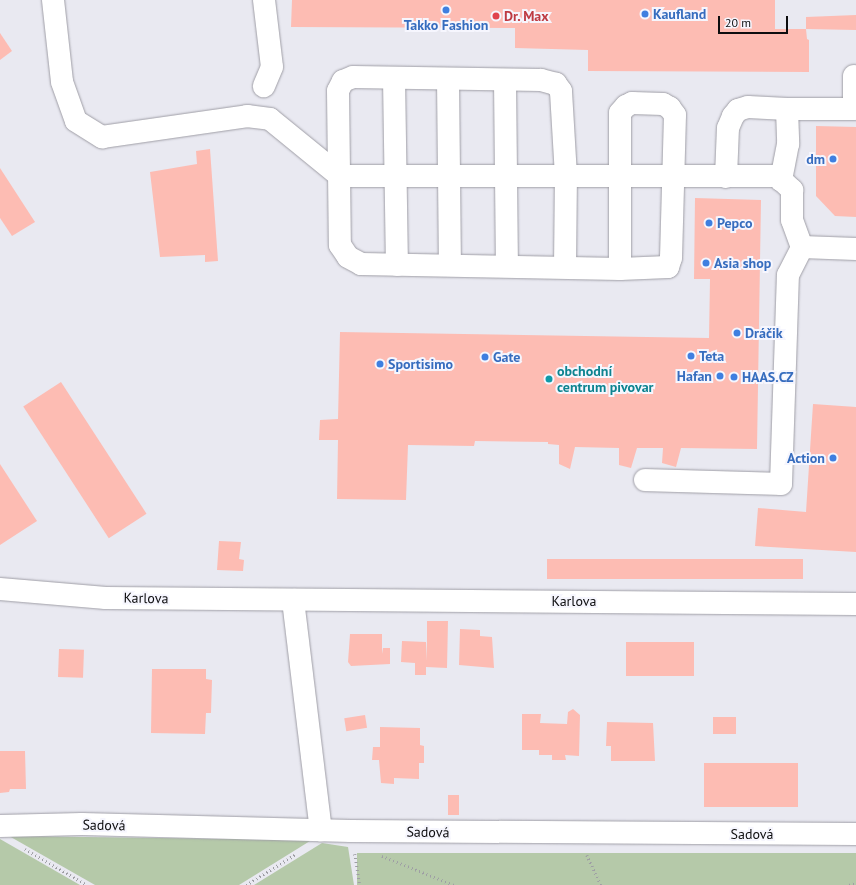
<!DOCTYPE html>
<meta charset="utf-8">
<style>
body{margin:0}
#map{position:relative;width:856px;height:885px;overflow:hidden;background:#e9e9f1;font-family:"PT Sans",sans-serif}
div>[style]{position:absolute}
.green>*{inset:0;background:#b5c9a9;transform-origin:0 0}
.building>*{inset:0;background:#fdbcb3;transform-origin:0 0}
.path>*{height:2.5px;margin-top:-1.25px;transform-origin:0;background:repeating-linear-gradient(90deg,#9e9ea4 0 1px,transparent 0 4px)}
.roads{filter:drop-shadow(0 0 1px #9f9ea6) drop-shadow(0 0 1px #9f9ea6)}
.minor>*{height:22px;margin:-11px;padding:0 11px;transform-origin:11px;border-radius:11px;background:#fff}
.dots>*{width:11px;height:11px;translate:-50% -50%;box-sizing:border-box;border:2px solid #f6f6fe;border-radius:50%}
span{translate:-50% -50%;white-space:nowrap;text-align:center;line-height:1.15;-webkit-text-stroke:4px #f6f6fe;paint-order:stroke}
.shop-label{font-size:14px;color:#366cbe;font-weight:700}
.left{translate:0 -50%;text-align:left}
.right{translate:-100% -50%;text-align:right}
.health-label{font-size:14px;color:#be3a42;font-weight:700}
.culture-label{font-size:14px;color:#0d838f;font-weight:700}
.street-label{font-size:14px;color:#0d0d0f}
.scale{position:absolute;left:718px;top:16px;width:70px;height:18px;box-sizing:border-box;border:2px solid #0d0d0f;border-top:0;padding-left:5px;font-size:12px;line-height:14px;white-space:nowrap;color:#0d0d0f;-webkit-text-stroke:3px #f6f6fe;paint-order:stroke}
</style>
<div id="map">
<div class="green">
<div style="clip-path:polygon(9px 836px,304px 840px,310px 841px,239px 885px,95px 885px)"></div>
<div style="clip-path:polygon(0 839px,80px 885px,0 885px)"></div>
<div style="clip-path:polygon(322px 843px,348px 847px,354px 885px,254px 885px)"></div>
<div style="left:357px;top:853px;width:499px;height:33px"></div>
</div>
<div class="building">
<div style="clip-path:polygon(292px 0,775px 0,775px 29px,806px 29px,807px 39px,809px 40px,809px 72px,588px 71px,588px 50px,515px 48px,515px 28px,291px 27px)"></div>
<div style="clip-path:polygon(856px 15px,856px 30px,806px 29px,806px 17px)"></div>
<div style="clip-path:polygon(0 33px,12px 51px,0 60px)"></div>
<div style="clip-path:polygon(816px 126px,856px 127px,856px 217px,835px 216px,816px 196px)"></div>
<div style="clip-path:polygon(210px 149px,218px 261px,205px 262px,205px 255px,160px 257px,150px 172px,197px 164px,196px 151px)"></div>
<div style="clip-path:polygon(0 168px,35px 222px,12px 236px,0 218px)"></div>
<div style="clip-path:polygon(695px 198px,761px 200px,757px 449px,681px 448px,676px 467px,662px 463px,663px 448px,637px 448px,631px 468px,619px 465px,619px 448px,575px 447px,570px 469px,559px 464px,559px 445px,548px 444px,548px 442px,475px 441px,474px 446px,408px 445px,406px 500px,337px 499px,338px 440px,319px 440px,320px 420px,338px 419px,340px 332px,709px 338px,710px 279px,694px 279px)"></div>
<div style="left:61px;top:382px;width:157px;height:45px;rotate:57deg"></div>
<div style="clip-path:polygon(813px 404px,856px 407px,856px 552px,755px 546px,758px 508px,806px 512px)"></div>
<div style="clip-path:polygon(0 464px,37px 521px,0 545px)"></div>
<div style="clip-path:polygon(219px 541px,241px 542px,239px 559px,244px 560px,243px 571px,217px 570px)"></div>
<div style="left:803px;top:559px;width:20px;height:256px;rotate:90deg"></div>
<div style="clip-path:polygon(427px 621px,448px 621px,447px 668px,426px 667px,426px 675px,415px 675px,415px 663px,401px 662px,402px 641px,426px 642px,427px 661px)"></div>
<div style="clip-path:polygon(460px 629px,480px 630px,480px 636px,492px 637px,494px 668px,459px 665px)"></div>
<div style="clip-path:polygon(350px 634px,382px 634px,382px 654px,383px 648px,390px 648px,390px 664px,351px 666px,348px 662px)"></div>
<div style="left:626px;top:642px;width:68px;height:34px"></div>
<div style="left:59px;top:649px;width:25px;height:28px;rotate:2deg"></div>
<div style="clip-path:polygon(152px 669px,206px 669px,206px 679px,212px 680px,211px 713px,206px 713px,205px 734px,151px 733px)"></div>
<div style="clip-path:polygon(573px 709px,580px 715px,579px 756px,565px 755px,566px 760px,552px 760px,552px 755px,539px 755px,539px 750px,522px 750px,522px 714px,541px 714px,540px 723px,567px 724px,568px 712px)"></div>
<div style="left:365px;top:715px;width:13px;height:21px;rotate:81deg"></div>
<div style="left:713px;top:717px;width:23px;height:17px"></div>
<div style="clip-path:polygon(607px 722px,653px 723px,655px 761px,611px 761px,611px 746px,606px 746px)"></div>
<div style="clip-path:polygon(380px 727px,420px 728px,420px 745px,424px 746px,424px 763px,419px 763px,419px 779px,394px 778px,394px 784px,381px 783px,379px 760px,372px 760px,373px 747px,380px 747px)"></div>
<div style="clip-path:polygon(0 751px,25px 751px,26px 789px,10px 789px,9px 792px,0 793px)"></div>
<div style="left:704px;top:763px;width:94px;height:44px"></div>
<div style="left:448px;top:795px;width:11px;height:20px"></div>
</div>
<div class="path">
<div style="left:25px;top:849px;width:72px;rotate:30.1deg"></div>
<div style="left:355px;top:854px;width:31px;rotate:81deg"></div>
<div style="left:587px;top:855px;width:33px;rotate:65deg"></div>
<div style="left:382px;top:856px;width:78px;rotate:21.9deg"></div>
<div style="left:246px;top:885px;width:59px;rotate:-31.8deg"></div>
<div style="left:849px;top:885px;width:7px;rotate:-16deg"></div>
</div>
<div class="roads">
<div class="minor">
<div style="left:53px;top:0;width:82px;rotate:83.7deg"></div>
<div style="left:62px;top:82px;width:41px;rotate:70.3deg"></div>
<div style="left:76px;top:121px;width:31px;rotate:32deg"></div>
<div style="left:102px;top:137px;width:147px;rotate:-8.2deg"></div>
<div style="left:247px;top:116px;width:23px;rotate:7deg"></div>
<div style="left:270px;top:119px;width:90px;rotate:39.2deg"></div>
<div style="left:340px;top:176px;width:437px"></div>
<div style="left:777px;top:176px;width:21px;rotate:43deg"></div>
<div style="left:792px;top:190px;width:30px;rotate:90deg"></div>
<div style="left:792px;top:220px;width:29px;rotate:70deg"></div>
<div style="left:802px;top:247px;width:54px;rotate:2.1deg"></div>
<div style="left:264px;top:0;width:67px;rotate:83.2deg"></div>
<div style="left:272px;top:67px;width:21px;rotate:113deg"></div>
<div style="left:394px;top:78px;width:187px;rotate:89.1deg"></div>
<div style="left:448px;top:79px;width:186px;rotate:89.4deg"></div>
<div style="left:505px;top:80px;width:186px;rotate:89.4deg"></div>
<div style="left:787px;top:109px;width:67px"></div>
<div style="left:854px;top:109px;width:33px;rotate:-90deg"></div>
<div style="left:726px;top:177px;width:49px;rotate:-87.7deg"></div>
<div style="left:728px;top:128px;width:13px;rotate:-67deg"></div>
<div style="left:733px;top:116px;width:8px;rotate:-50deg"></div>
<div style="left:738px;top:110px;width:10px;rotate:-17deg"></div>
<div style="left:748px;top:107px;width:39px;rotate:3deg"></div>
<div style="left:787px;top:109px;width:35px;rotate:88deg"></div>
<div style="left:788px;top:144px;width:37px;rotate:101deg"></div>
<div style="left:565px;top:267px;width:91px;rotate:-89.4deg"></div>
<div style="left:566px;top:176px;width:85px;rotate:-93.4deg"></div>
<div style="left:561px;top:91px;width:9px;rotate:-126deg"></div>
<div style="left:556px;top:84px;width:16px;rotate:-165deg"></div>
<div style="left:541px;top:80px;width:188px;rotate:-179.1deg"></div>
<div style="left:353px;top:77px;width:11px;rotate:158deg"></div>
<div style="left:343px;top:81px;width:11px;rotate:117deg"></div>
<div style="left:338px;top:91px;width:154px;rotate:89.3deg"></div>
<div style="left:340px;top:245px;width:14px;rotate:56deg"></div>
<div style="left:348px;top:257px;width:15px;rotate:28deg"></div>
<div style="left:361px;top:264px;width:259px;rotate:1.1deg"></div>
<div style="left:620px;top:269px;width:48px;rotate:-2.4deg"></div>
<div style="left:668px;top:267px;width:9px;rotate:-72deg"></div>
<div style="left:671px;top:258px;width:143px;rotate:-88.4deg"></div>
<div style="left:675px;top:115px;width:9px;rotate:-126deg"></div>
<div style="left:670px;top:108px;width:8px;rotate:-150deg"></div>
<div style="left:663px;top:104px;width:31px;rotate:-178deg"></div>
<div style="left:632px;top:103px;width:7px;rotate:153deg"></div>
<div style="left:626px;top:106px;width:9px;rotate:131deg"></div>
<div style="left:620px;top:113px;width:156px;rotate:90deg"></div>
<div style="left:645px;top:480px;width:136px;rotate:1.7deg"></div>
<div style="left:781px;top:484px;width:209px;rotate:-88.1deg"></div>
<div style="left:788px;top:275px;width:31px;rotate:-63deg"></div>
<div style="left:0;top:589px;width:106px;rotate:4.9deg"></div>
<div style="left:106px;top:598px;width:750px;rotate:0.46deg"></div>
<div style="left:293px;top:600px;width:232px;rotate:83.1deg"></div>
<div style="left:0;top:826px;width:82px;rotate:-1.4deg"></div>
<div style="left:82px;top:824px;width:269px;rotate:1.5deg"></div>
<div style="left:351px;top:831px;width:505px;rotate:0.34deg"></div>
</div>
</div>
<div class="dots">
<div style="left:446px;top:10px;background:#3f7fe0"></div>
<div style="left:645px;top:14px;background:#3f7fe0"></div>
<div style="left:496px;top:16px;background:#e0444e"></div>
<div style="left:833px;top:159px;background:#3f7fe0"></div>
<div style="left:709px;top:223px;background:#3f7fe0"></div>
<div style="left:706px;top:263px;background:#3f7fe0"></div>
<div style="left:737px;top:333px;background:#3f7fe0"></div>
<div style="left:691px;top:356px;background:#3f7fe0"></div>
<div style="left:485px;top:357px;background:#3f7fe0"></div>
<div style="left:380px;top:364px;background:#3f7fe0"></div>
<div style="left:720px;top:376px;background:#3f7fe0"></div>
<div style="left:734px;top:377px;background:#3f7fe0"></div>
<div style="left:549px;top:379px;background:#0f9aa8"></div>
<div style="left:833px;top:458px;background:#3f7fe0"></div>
</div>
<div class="shop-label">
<span class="left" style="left:653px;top:14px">Kaufland</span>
<span style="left:446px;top:25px">Takko Fashion</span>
<span class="right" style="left:825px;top:159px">dm</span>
<span class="left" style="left:717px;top:223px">Pepco</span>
<span class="left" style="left:714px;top:263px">Asia shop</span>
<span class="left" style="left:745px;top:333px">Dráčik</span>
<span class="left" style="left:699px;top:356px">Teta</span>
<span class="left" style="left:493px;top:357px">Gate</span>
<span class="left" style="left:388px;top:364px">Sportisimo</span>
<span class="right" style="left:712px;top:376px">Hafan</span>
<span class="left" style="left:742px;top:377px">HAAS.CZ</span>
<span class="right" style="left:825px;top:458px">Action</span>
</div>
<div class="health-label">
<span class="left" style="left:504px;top:16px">Dr. Max</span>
</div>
<div class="culture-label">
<span class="left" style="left:557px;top:379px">obchodní<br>centrum pivovar</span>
</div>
<div class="street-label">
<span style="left:146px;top:598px;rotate:1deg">Karlova</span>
<span style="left:574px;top:601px">Karlova</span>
<span style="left:104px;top:825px;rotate:1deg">Sadová</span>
<span style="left:428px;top:832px;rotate:1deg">Sadová</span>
<span style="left:752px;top:834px">Sadová</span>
</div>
<div class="scale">20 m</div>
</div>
